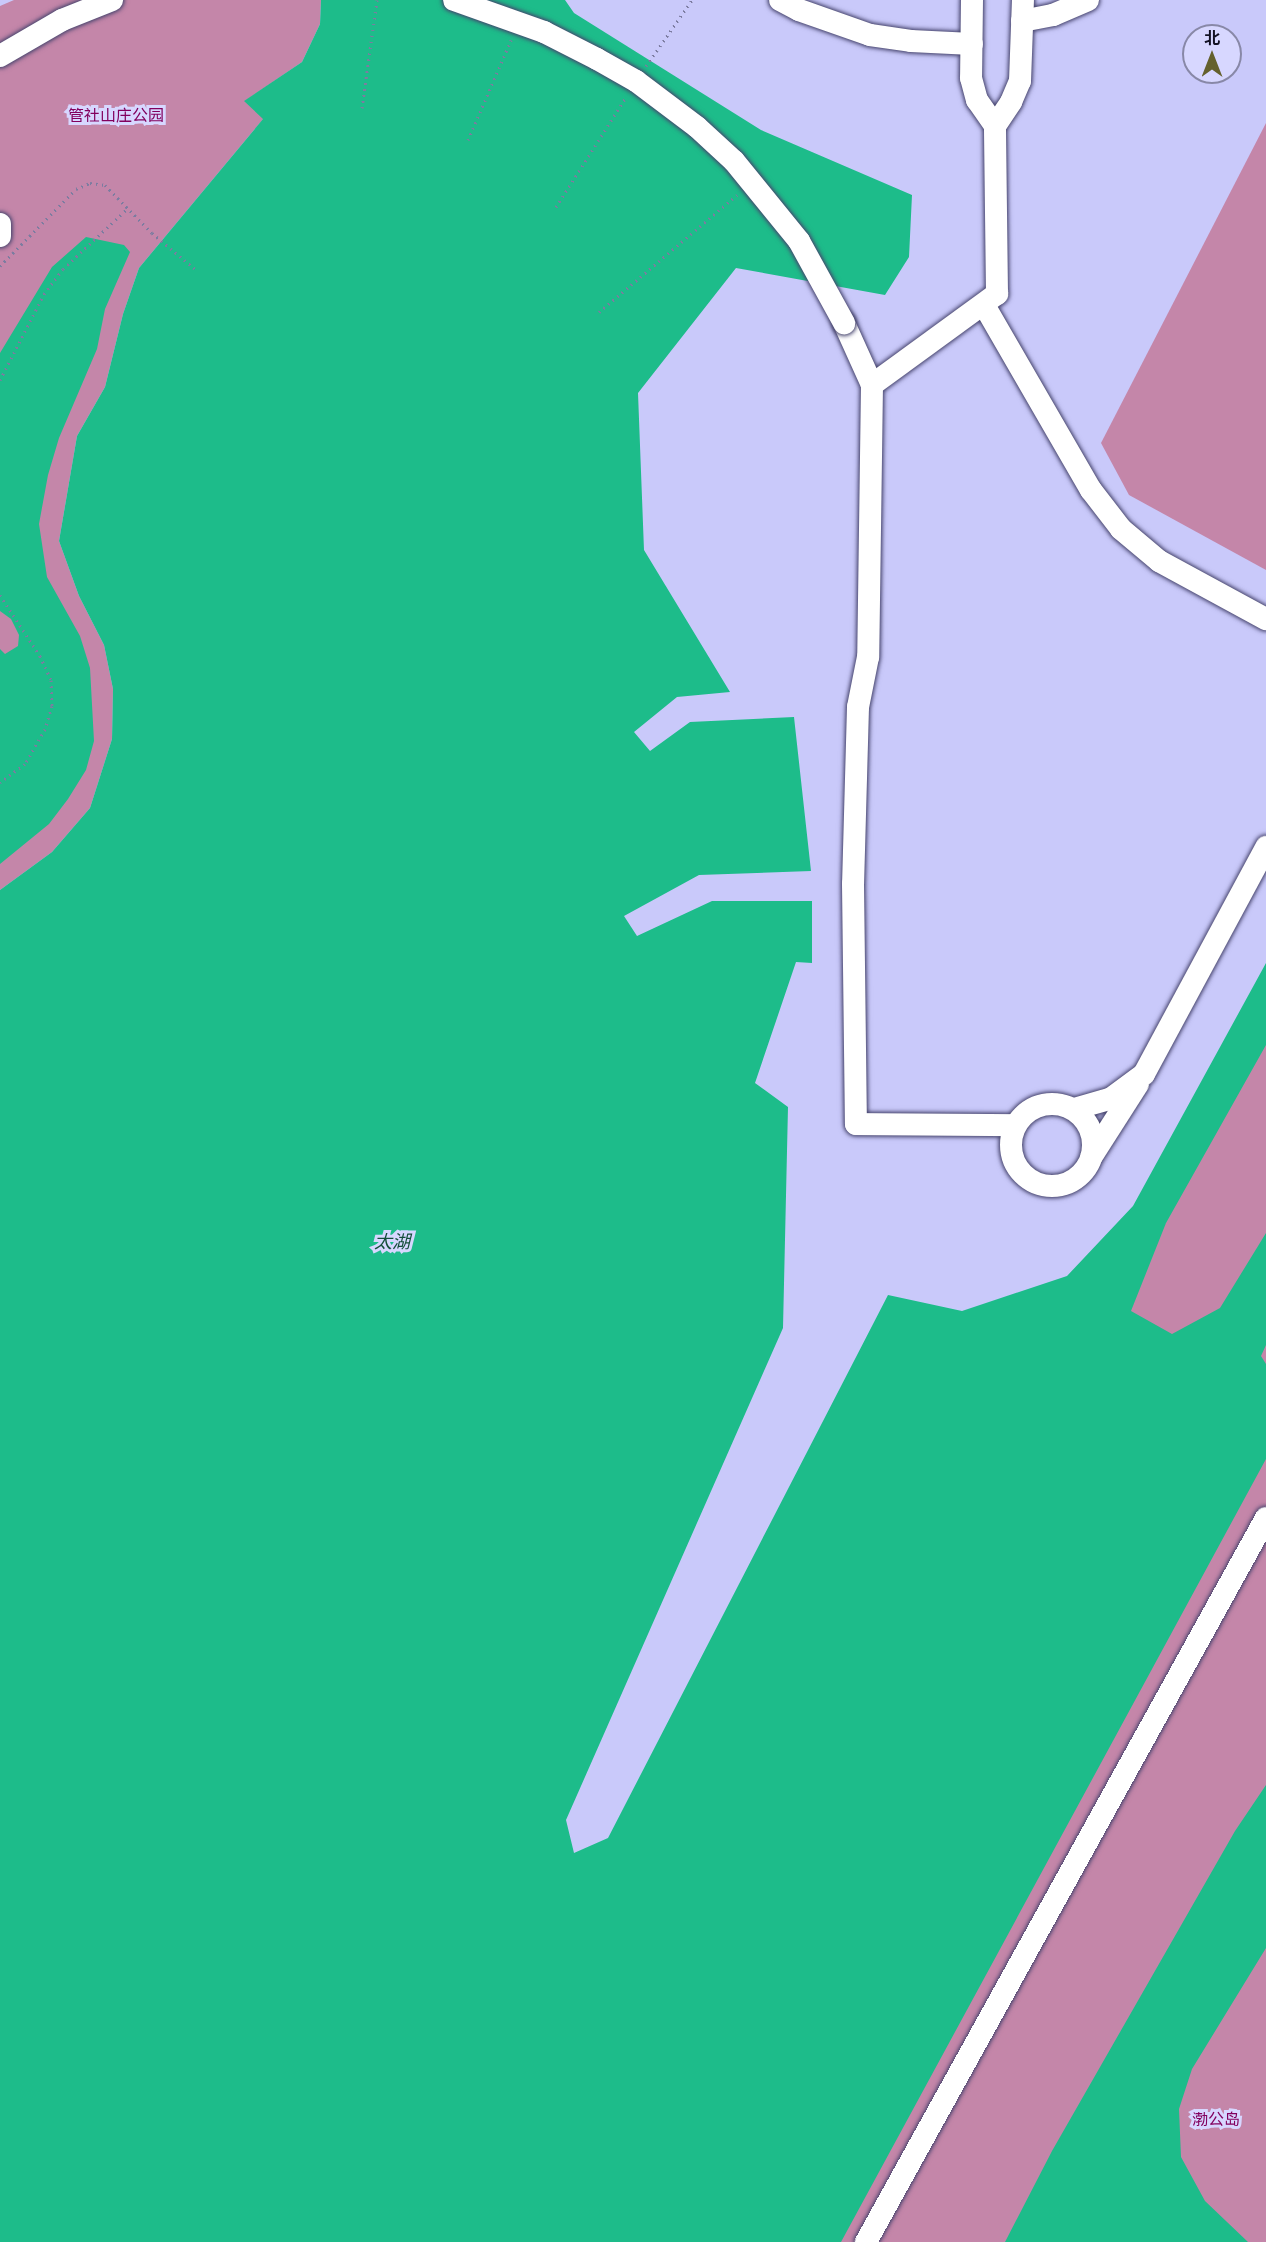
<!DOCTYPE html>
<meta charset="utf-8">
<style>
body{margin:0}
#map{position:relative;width:1266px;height:2242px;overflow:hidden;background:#c9c9fa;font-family:"Asap Condensed","Noto Sans SC",sans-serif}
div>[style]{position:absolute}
.green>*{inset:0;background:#c486a9}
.water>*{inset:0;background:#1dbc8a}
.path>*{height:3px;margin-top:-1.5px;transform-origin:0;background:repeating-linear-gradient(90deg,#7c7ca0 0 1.5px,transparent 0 6px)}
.roads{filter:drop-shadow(0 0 2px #46446d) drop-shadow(0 0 2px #46446d)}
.minor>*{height:22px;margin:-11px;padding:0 11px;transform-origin:11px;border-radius:11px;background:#fff}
.minor>.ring{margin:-11px;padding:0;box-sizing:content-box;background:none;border:22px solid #fff;border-radius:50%}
.bridges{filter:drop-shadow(0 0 2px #46446d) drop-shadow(0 0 2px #46446d)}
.minor-bridge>*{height:22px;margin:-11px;padding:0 11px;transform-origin:11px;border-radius:11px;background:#fff}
span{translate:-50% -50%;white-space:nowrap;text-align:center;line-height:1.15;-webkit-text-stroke:6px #d7d7ff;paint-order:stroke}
.park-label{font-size:16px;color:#82005e}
.water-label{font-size:18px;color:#144e39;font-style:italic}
.north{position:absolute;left:1182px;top:24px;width:60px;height:60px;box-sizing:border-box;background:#d7d7ff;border:2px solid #8888a7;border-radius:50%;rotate:0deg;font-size:16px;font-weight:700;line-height:24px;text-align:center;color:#121123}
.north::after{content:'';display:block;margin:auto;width:21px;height:27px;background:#64602d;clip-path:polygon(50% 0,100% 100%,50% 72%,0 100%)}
</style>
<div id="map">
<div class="green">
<div style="clip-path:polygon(14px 0,321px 0,320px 24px,302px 62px,245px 101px,264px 118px,139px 268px,123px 314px,105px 387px,77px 436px,59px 541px,79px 596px,104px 645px,113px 689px,112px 739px,90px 808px,52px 852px,0 890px,0 6px)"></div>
<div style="clip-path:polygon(1266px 123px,1266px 570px,1129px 495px,1101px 443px)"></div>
<div style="clip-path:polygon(1266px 1024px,1266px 1398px,1119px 1315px)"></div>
<div style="clip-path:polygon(1266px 1433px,1266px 1803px,1030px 2242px,807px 2242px)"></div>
<div style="clip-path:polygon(1266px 1923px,1266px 2242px,1227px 2242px,1182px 2201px,1163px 2118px)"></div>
</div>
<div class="water">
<div style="clip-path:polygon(321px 0,565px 0,574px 13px,761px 130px,912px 195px,909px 257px,885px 295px,736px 268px,638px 393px,644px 550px,730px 692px,677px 697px,634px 732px,650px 751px,690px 722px,794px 717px,811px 871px,699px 875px,624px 916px,637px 936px,712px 901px,812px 901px,812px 963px,796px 962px,755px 1083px,788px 1107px,783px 1328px,566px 1820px,574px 1853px,608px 1838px,888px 1295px,962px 1311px,1067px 1276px,1133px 1206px,1266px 963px,1266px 1045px,1166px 1223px,1131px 1311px,1172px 1334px,1220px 1308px,1266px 1233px,1266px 1345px,1261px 1356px,1266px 1364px,1266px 1459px,841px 2242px,0 2242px,0 890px,52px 852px,90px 808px,112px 739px,113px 689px,104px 645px,79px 596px,59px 541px,77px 436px,105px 387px,123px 314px,139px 268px,263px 119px,244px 101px,302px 62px,320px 24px)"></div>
<div style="clip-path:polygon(86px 237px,124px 245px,130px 252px,105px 309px,97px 349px,59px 438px,48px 475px,39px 524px,47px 577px,80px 636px,90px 668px,94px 741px,86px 770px,68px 799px,49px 824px,0 864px,0 649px,5px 654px,18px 646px,19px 635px,11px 619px,0 611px,0 353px,52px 267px)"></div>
<div style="clip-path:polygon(1266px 1785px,1266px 1948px,1192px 2069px,1179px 2109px,1181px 2157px,1205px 2201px,1248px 2242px,1005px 2242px,1052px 2151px,1235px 1831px)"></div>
</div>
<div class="path">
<div style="left:646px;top:66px;width:80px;rotate:-55.1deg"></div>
<div style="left:362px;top:108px;width:109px;rotate:-82.1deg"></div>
<div style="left:468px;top:140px;width:109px;rotate:-66.7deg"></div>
<div style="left:556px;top:207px;width:130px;rotate:-57.5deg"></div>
<div style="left:0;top:266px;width:108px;rotate:-45.4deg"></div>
<div style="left:76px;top:189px;width:15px;rotate:-23deg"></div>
<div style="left:90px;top:183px;width:15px;rotate:8deg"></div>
<div style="left:105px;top:185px;width:67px;rotate:45.6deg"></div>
<div style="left:152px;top:233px;width:56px;rotate:39.9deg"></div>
<div style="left:599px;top:312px;width:181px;rotate:-40.3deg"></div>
<div style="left:0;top:380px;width:97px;rotate:-62.9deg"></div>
<div style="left:44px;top:294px;width:31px;rotate:-53deg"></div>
<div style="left:63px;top:269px;width:89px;rotate:-43.2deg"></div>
<div style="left:0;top:595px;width:73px;rotate:56.7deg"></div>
<div style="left:40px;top:656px;width:26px;rotate:65deg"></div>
<div style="left:51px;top:680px;width:26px;rotate:88deg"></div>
<div style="left:52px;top:706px;width:24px;rotate:107deg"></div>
<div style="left:45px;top:729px;width:40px;rotate:119.7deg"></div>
<div style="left:25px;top:764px;width:31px;rotate:144deg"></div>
</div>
<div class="roads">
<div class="minor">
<div style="left:780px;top:0;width:21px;rotate:28deg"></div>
<div style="left:799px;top:10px;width:75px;rotate:19.4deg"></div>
<div style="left:870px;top:35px;width:41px;rotate:8.3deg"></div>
<div style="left:911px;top:41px;width:61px;rotate:2.8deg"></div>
<div style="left:972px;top:0;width:78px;rotate:90.7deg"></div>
<div style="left:971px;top:78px;width:23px;rotate:75deg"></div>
<div style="left:977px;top:100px;width:32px;rotate:55deg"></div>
<div style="left:1022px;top:21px;width:32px;rotate:-11deg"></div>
<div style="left:1053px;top:15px;width:38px;rotate:-23deg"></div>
<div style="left:0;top:56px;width:72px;rotate:-30.1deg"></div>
<div style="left:62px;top:20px;width:54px;rotate:-21.8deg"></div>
<div style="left:0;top:224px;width:12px;rotate:90deg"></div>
<div style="left:984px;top:305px;width:214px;rotate:60deg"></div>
<div style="left:1091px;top:490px;width:49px;rotate:52.4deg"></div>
<div style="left:1121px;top:529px;width:50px;rotate:40.1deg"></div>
<div style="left:1159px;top:561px;width:122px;rotate:28.5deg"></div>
<div style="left:844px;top:323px;width:68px;rotate:65.7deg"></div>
<div style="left:872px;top:385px;width:272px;rotate:90.8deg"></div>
<div style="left:868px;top:657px;width:51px;rotate:101.3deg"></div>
<div style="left:858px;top:707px;width:177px;rotate:91.6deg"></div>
<div style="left:853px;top:884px;width:240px;rotate:89.3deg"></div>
<div style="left:856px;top:1124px;width:158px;rotate:0.4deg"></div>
<div style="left:872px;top:385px;width:155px;rotate:-36.1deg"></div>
<div style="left:997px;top:294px;width:168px;rotate:-90.7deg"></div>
<div style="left:995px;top:126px;width:29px;rotate:-56deg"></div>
<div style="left:1011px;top:102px;width:23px;rotate:-67deg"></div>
<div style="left:1020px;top:81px;width:81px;rotate:-87.9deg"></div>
<div class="ring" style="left:1011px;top:1104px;width:60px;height:60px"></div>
<div style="left:1074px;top:1109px;width:37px;rotate:-16deg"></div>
<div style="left:1110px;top:1099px;width:42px;rotate:-36.3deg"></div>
<div style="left:1144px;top:1074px;width:258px;rotate:-61.7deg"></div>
<div style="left:1092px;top:1156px;width:85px;rotate:-57.4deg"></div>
<div style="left:866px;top:2242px;width:827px;rotate:-61.08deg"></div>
</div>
</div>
<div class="bridges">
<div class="minor-bridge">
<div style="left:454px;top:0;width:96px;rotate:19.6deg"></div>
<div style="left:544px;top:32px;width:59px;rotate:27deg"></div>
<div style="left:597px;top:59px;width:45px;rotate:29.4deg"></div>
<div style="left:636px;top:81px;width:76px;rotate:37deg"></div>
<div style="left:697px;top:127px;width:50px;rotate:42.6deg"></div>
<div style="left:734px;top:161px;width:103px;rotate:50.9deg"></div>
<div style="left:799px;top:241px;width:94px;rotate:61.2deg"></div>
</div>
</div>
<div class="park-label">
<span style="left:116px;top:115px">管社山庄公园</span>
<span style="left:1216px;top:2119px">渤公岛</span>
</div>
<div class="water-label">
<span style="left:392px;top:1242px">太湖</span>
</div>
<div class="north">北</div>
</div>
